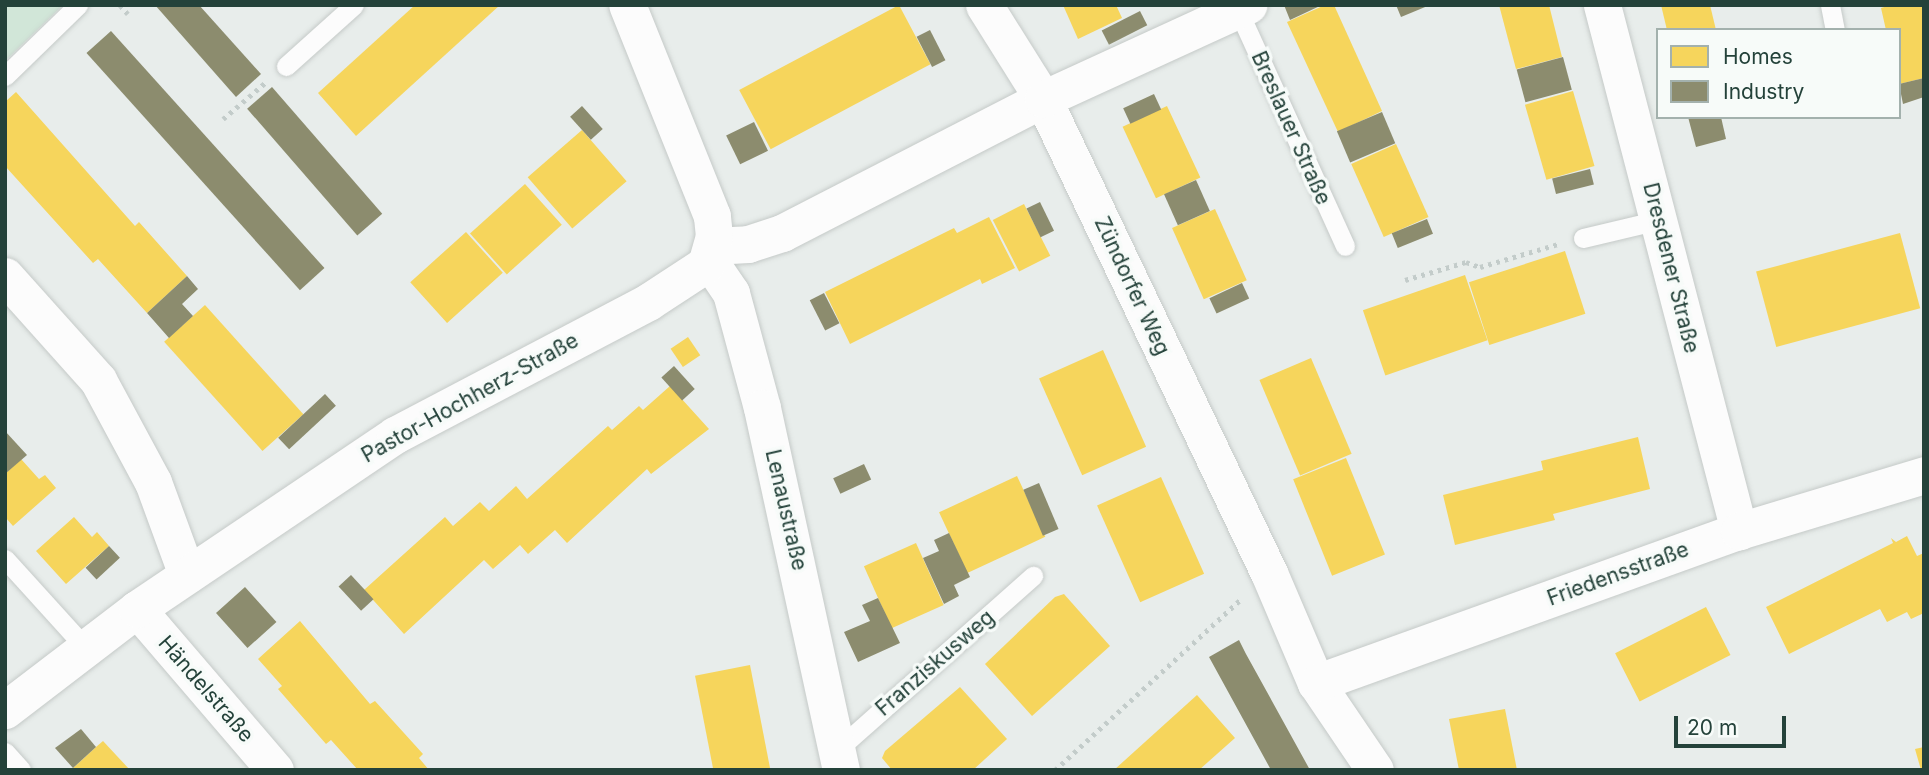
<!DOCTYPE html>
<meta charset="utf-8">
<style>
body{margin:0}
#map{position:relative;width:1929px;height:775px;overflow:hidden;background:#e8edeb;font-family:Inter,sans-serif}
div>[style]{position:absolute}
.green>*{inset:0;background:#d1e6d8}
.homes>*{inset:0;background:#f6d55c;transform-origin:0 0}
.industry>*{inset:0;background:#8c8c6e;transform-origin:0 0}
.path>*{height:4.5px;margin-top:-2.25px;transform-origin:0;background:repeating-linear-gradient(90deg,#c3ccca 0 3.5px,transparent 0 8.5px)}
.roads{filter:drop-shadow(0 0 2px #c5cac8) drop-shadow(0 0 2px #c5cac8)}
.lane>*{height:19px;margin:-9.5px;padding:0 9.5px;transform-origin:9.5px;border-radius:9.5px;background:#fcfcfc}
.street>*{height:37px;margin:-18.5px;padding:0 18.5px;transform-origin:18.5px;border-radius:18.5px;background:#fcfcfc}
span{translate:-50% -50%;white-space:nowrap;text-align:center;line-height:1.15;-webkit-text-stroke:7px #f7fbf9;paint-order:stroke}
.street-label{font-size:21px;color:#24423a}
.frame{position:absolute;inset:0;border:7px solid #24423a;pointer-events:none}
.legend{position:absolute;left:1656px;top:28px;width:245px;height:91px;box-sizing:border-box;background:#f7fbf9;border:2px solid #a3b1ad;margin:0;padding:9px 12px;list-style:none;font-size:21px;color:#24423a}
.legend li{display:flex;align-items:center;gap:14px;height:35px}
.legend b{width:35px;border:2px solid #a3b1ad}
.scale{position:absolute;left:1674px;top:716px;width:112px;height:32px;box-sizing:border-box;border:4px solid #24423a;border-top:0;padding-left:9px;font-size:21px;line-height:24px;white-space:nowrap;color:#24423a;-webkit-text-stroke:5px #f7fbf9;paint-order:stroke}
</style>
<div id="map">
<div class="green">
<div style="clip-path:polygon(5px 5px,63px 5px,5px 61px)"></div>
</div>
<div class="homes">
<div style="clip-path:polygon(415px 5px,500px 5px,356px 136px,318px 93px)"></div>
<div style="left:899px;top:5px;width:67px;height:181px;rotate:62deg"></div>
<div style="clip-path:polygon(1063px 5px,1116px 5px,1122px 18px,1078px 39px)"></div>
<div style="clip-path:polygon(1325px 5px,1334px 5px,1382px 111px,1338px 132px,1287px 22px)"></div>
<div style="clip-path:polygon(1499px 5px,1549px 5px,1562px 57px,1516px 69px)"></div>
<div style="clip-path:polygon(1661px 5px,1710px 5px,1716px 30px,1667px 30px)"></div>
<div style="clip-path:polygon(1891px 5px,1924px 5px,1924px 78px,1899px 84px,1899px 30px,1886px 30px,1881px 8px)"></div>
<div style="left:1573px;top:91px;width:78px;height:50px;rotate:74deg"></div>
<div style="clip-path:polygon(16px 92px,135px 226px,139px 222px,187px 276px,147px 313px,98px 259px,93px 263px,5px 166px,5px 102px)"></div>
<div style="left:1167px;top:106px;width:79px;height:49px;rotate:65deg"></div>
<div style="left:582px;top:130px;width:68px;height:72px;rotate:49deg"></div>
<div style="left:1396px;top:144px;width:80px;height:49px;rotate:66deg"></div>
<div style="left:525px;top:184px;width:55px;height:74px;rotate:48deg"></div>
<div style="left:1024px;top:204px;width:58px;height:35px;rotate:63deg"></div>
<div style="left:1215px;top:209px;width:78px;height:47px;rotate:66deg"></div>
<div style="clip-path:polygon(989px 217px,1015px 268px,982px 284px,980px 279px,850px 344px,825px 292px,954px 228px,957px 233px)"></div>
<div style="left:466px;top:232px;width:55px;height:75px;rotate:48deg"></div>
<div style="left:1900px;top:233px;width:78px;height:149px;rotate:75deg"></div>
<div style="left:1565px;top:251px;width:66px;height:101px;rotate:72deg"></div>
<div style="left:1465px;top:275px;width:69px;height:108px;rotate:71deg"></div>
<div style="left:205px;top:305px;width:147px;height:55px;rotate:48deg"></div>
<div style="left:688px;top:337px;width:22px;height:21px;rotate:56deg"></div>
<div style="left:1103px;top:350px;width:106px;height:70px;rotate:66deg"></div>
<div style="left:1311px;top:358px;width:104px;height:56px;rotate:67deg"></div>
<div style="clip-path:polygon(670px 386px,709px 429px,651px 474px,647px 469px,567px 543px,555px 530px,528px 554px,520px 545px,493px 569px,484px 560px,404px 634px,364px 590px,445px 517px,453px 526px,480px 502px,489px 511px,516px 486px,527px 499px,608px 426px,612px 430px,639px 406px,643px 410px)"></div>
<div style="clip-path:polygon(1638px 437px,1650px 489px,1553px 514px,1555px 520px,1455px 545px,1443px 495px,1543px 470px,1541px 461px)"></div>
<div style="left:1346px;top:458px;width:104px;height:57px;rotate:68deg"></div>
<div style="clip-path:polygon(21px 459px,39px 479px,45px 475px,56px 488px,13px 526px,5px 517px,5px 474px)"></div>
<div style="left:1017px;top:476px;width:67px;height:86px;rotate:65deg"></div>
<div style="left:1161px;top:477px;width:106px;height:70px;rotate:66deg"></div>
<div style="clip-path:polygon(74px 517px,92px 537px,97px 532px,109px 546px,66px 584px,36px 551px)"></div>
<div style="clip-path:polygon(1907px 536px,1917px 556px,1924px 553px,1924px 613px,1911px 619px,1907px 612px,1887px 622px,1880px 609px,1789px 654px,1766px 607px,1893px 543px,1891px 538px,1896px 542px)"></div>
<div style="left:916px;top:543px;width:68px;height:57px;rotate:66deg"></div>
<div style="clip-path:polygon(1064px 594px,1110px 646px,1032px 716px,985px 664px,1055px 597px)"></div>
<div style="left:1706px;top:607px;width:54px;height:102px;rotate:63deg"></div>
<div style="clip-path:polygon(300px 621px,370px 704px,375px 701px,423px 754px,419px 758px,429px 770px,358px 770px,331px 740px,326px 744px,278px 689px,282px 686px,258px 659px)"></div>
<div style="left:750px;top:665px;width:107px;height:56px;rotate:79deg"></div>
<div style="clip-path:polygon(960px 687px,1007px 739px,973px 770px,892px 770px,882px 758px,885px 751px)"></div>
<div style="clip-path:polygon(1197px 695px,1235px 738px,1199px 770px,1114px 770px)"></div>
<div style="clip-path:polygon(1505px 709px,1517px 770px,1459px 770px,1449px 719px)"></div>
<div style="clip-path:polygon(103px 741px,130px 770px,71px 770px,96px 747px)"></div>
<div style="clip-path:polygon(1924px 747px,1924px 770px,1921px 770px,1915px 749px)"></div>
</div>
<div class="industry">
<div style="clip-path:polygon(155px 5px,199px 5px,261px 74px,236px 97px)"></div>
<div style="clip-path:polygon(1284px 5px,1322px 5px,1290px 20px)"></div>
<div style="clip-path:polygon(1396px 5px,1430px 5px,1401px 17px)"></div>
<div style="left:1140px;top:11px;width:16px;height:43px;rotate:63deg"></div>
<div style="left:930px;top:30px;width:34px;height:15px;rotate:63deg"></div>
<div style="left:111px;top:31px;width:319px;height:33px;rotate:48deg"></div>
<div style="left:1563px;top:57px;width:34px;height:48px;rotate:75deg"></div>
<div style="clip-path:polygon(1924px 78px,1924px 97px,1903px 104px,1899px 84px)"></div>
<div style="left:272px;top:87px;width:168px;height:33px;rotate:49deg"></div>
<div style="left:1154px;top:94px;width:17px;height:34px;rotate:65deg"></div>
<div style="left:582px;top:106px;width:31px;height:16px;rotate:48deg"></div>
<div style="left:1382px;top:112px;width:34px;height:49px;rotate:67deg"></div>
<div style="clip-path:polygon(1688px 117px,1721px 117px,1726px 139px,1696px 147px)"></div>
<div style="left:754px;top:122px;width:32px;height:31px;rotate:64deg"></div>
<div style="left:1590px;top:169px;width:16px;height:39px;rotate:76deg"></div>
<div style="left:1196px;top:180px;width:34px;height:35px;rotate:66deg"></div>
<div style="left:1040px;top:202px;width:32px;height:15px;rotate:64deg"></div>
<div style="left:1427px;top:219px;width:16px;height:38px;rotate:68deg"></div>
<div style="clip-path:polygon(187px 276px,198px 289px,182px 304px,193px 316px,169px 338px,147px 313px)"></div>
<div style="left:1242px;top:283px;width:17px;height:36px;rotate:65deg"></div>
<div style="left:824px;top:293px;width:34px;height:16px;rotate:63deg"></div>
<div style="left:674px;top:366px;width:31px;height:17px;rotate:48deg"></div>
<div style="left:325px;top:394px;width:16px;height:64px;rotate:47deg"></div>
<div style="clip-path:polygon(5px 431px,27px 455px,5px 474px)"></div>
<div style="left:864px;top:464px;width:17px;height:34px;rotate:65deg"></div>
<div style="left:1039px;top:483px;width:50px;height:17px;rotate:67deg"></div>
<div style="clip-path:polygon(949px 533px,970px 577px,954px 585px,959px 596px,944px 604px,923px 558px,939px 551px,934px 540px)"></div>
<div style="left:109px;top:546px;width:16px;height:32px;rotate:47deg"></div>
<div style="left:351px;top:575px;width:33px;height:17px;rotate:47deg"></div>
<div style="left:245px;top:587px;width:47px;height:39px;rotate:48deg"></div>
<div style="clip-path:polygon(878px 598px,900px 643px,858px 662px,844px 632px,870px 621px,862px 605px)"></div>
<div style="clip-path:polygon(1239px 640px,1246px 654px,1310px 770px,1271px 770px,1209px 657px)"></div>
<div style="clip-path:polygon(81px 729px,96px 747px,73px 768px,55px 748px)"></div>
</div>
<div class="path">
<div style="left:120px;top:5px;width:12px;rotate:48deg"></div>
<div style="left:223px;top:119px;width:57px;rotate:-40.7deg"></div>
<div style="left:1405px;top:280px;width:64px;rotate:-16.4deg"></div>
<div style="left:1466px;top:262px;width:15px;rotate:20deg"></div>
<div style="left:1480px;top:267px;width:81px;rotate:-16.4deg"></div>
<div style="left:1055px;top:770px;width:251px;rotate:-42.6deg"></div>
</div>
<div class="roads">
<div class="lane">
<div style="left:1830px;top:5px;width:25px;rotate:79deg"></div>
<div style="left:1238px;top:10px;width:259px;rotate:65.6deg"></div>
<div style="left:286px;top:66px;width:91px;rotate:-41.9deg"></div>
<div style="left:5px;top:76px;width:102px;rotate:-44.2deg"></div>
<div style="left:1583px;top:238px;width:78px;rotate:-13.3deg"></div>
<div style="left:5px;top:559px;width:118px;rotate:47.8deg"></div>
<div style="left:838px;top:749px;width:261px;rotate:-41.6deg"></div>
<div style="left:5px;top:752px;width:24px;rotate:48deg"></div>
</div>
<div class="street">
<div style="left:984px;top:5px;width:111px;rotate:57.9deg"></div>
<div style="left:1043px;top:99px;width:525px;rotate:64.51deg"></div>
<div style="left:1269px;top:573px;width:120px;rotate:66.9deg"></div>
<div style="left:1316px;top:683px;width:105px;rotate:55.9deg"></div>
<div style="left:1602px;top:5px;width:544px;rotate:75.4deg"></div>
<div style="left:712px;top:246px;width:36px;rotate:-3deg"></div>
<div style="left:748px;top:244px;width:36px;rotate:-18deg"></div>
<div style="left:782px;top:233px;width:293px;rotate:-27.2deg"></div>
<div style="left:1043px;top:99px;width:226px;rotate:-24.6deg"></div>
<div style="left:708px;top:259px;width:41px;rotate:55.9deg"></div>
<div style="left:731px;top:293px;width:119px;rotate:74.9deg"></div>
<div style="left:762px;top:408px;width:371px;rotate:77.7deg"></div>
<div style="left:5px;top:276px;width:140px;rotate:48.2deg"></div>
<div style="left:98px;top:380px;width:116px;rotate:61.7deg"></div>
<div style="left:153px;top:482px;width:99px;rotate:69.9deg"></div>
<div style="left:137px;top:609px;width:212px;rotate:49.4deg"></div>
<div style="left:1316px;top:683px;width:449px;rotate:-19.8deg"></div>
<div style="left:1739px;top:531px;width:193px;rotate:-16.8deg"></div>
<div style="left:5px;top:710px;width:166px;rotate:-37.4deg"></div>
<div style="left:137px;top:609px;width:311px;rotate:-34deg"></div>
<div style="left:395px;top:435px;width:286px;rotate:-27.7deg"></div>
<div style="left:648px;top:302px;width:69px;rotate:-33.2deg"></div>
<div style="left:706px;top:264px;width:29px;rotate:-74deg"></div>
<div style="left:714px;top:236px;width:20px;rotate:-96deg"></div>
<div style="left:712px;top:216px;width:227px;rotate:-111.9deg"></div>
</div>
</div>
<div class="street-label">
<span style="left:1291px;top:128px;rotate:66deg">Breslauer Straße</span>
<span style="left:1671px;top:268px;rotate:76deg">Dresdener Straße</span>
<span style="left:1132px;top:286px;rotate:65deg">Zündorfer Weg</span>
<span style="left:470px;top:398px;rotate:-29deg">Pastor-Hochherz-Straße</span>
<span style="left:786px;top:510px;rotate:77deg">Lenaustraße</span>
<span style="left:1618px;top:574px;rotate:-20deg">Friedensstraße</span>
<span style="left:935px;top:663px;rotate:-41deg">Franziskusweg</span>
<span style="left:206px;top:689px;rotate:49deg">Händelstraße</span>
</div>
<div class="frame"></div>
<ul class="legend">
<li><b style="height:19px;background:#f6d55c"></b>Homes</li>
<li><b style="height:19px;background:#8c8c6e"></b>Industry</li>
</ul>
<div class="scale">20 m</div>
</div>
